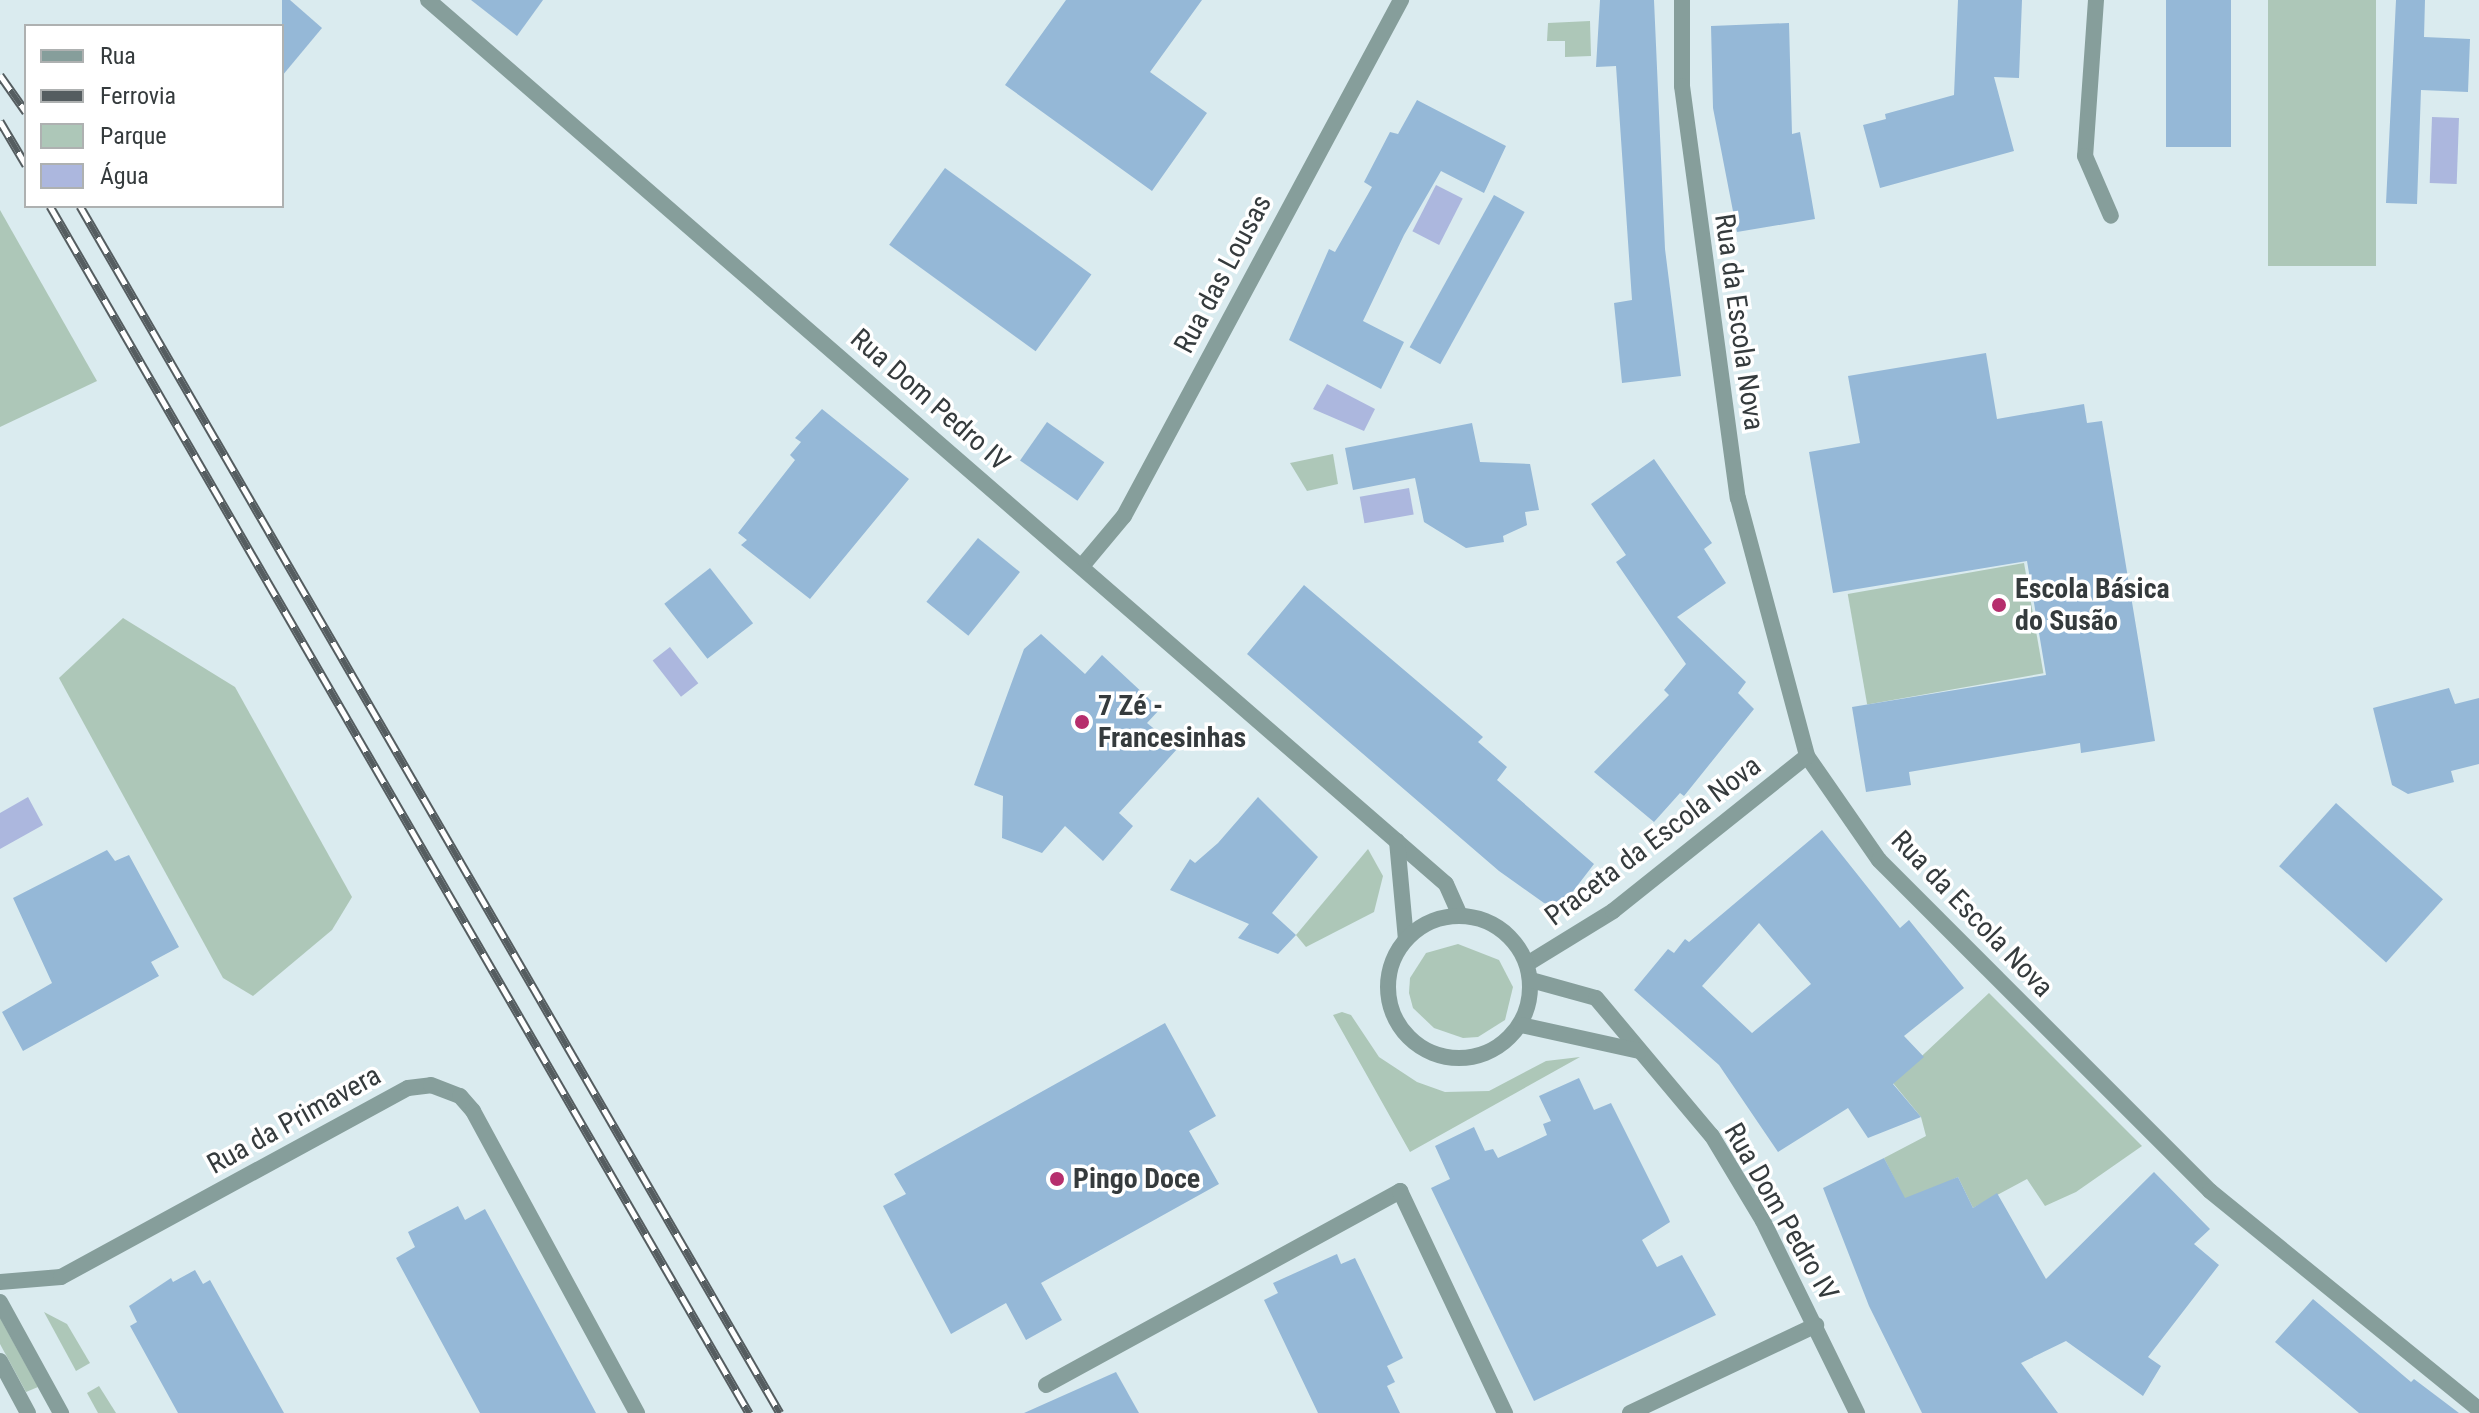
<!DOCTYPE html>
<meta charset="utf-8">
<style>
body{margin:0}
#map{position:relative;width:2479px;height:1413px;overflow:hidden;background:#daebef;font-family:"Roboto Condensed",sans-serif}
div>[style]{position:absolute}
.green>*{inset:0;background:#adc7b8;transform-origin:0 0}
.water>*{inset:0;background:#acb7de;transform-origin:0 0}
.building>*{inset:0;background:#95b8d7;transform-origin:0 0}
.minor>*{height:16px;margin:-8px;padding:0 8px;transform-origin:8px;border-radius:8px;background:#869e9b}
.tertiary>*{height:16px;margin:-8px;padding:0 8px;transform-origin:8px;border-radius:8px;background:#869e9b}
.tertiary>.ring{margin:-8px;padding:0;box-sizing:content-box;background:none;border:16px solid #869e9b;border-radius:50%}
.rail>*{height:9px;margin-top:-4.5px;transform-origin:0;background:repeating-linear-gradient(90deg,#fff 0 18px,#555d60 0 36px);box-sizing:border-box;border-block:2px solid #555d60}
.dots>*{width:22px;height:22px;translate:-50% -50%;box-sizing:border-box;border:4px solid #fff;border-radius:50%}
span{translate:-50% -50%;white-space:nowrap;text-align:center;line-height:1.15;-webkit-text-stroke:7px #fff;paint-order:stroke}
.street-label{font-size:28px;color:#353b3d}
.poi-label{font-size:28px;color:#353b3d;font-weight:700}
.left{translate:0 -50%;text-align:left}
.legend{position:absolute;left:24px;top:24px;width:260px;height:184px;box-sizing:border-box;background:#fff;border:2px solid #aeb1b1;margin:0;padding:10px 14px;list-style:none;font-size:24px;color:#353b3d}
.legend li{display:flex;align-items:center;gap:16px;height:40px}
.legend b{width:40px;border:2px solid #aeb1b1}
</style>
<div id="map">
<div class="green">
<div style="left:2268px;top:0;width:108px;height:266px"></div>
<div style="clip-path:polygon(1590px 21px,1591px 56px,1565px 57px,1565px 41px,1547px 41px,1548px 23px)"></div>
<div style="clip-path:polygon(0 210px,97px 381px,0 427px)"></div>
<div style="clip-path:polygon(1333px 454px,1338px 484px,1307px 491px,1290px 463px)"></div>
<div style="left:2024px;top:563px;width:112px;height:179px;rotate:80deg"></div>
<div style="clip-path:polygon(123px 618px,235px 687px,352px 897px,332px 930px,253px 996px,223px 978px,59px 678px)"></div>
<div style="clip-path:polygon(1368px 849px,1383px 876px,1374px 912px,1306px 947px,1296px 935px)"></div>
<div style="clip-path:polygon(1458px 944px,1499px 960px,1513px 987px,1505px 1020px,1478px 1037px,1463px 1038px,1434px 1028px,1413px 1008px,1409px 993px,1410px 978px,1426px 953px)"></div>
<div style="clip-path:polygon(1989px 993px,2142px 1146px,2076px 1192px,2045px 1206px,2027px 1179px,1973px 1208px,1958px 1177px,1906px 1202px,1884px 1158px,1926px 1136px,1921px 1117px,1893px 1083px)"></div>
<div style="clip-path:polygon(1342px 1012px,1351px 1015px,1379px 1057px,1417px 1082px,1445px 1092px,1489px 1091px,1546px 1061px,1580px 1057px,1410px 1152px,1333px 1015px)"></div>
<div style="clip-path:polygon(44px 1312px,67px 1324px,90px 1363px,76px 1371px)"></div>
<div style="clip-path:polygon(0 1318px,38px 1387px,26px 1392px,0 1344px)"></div>
<div style="clip-path:polygon(99px 1386px,116px 1413px,98px 1413px,87px 1393px)"></div>
</div>
<div class="water">
<div style="left:2432px;top:117px;width:27px;height:66px;rotate:2deg"></div>
<div style="left:1436px;top:185px;width:30px;height:52px;rotate:27deg"></div>
<div style="clip-path:polygon(1327px 384px,1375px 409px,1364px 431px,1313px 409px)"></div>
<div style="left:1409px;top:488px;width:27px;height:50px;rotate:80deg"></div>
<div style="left:670px;top:647px;width:46px;height:22px;rotate:52deg"></div>
<div style="clip-path:polygon(28px 797px,43px 825px,0 849px,0 813px)"></div>
</div>
<div class="building">
<div style="clip-path:polygon(282px 0,290px 0,322px 28px,282px 76px)"></div>
<div style="clip-path:polygon(471px 0,543px 0,517px 36px)"></div>
<div style="clip-path:polygon(1066px 0,1202px 0,1150px 72px,1207px 113px,1152px 191px,1005px 85px)"></div>
<div style="clip-path:polygon(1600px 0,1654px 0,1665px 249px,1681px 376px,1622px 383px,1614px 303px,1632px 300px,1616px 66px,1596px 67px)"></div>
<div style="clip-path:polygon(1958px 0,2022px 0,2019px 78px,1994px 77px,2014px 151px,1880px 188px,1863px 125px,1886px 119px,1885px 114px,1954px 95px)"></div>
<div style="left:2166px;top:0;width:65px;height:147px"></div>
<div style="clip-path:polygon(2396px 0,2425px 0,2424px 37px,2470px 39px,2468px 92px,2421px 90px,2417px 204px,2386px 203px)"></div>
<div style="clip-path:polygon(1789px 23px,1792px 134px,1800px 132px,1815px 219px,1737px 232px,1713px 108px,1711px 26px)"></div>
<div style="clip-path:polygon(1417px 100px,1506px 146px,1484px 193px,1441px 171px,1404px 235px,1363px 321px,1404px 342px,1381px 389px,1289px 340px,1329px 249px,1335px 252px,1372px 187px,1364px 182px,1390px 132px,1398px 134px)"></div>
<div style="left:945px;top:168px;width:181px;height:95px;rotate:36deg"></div>
<div style="left:1494px;top:195px;width:35px;height:174px;rotate:29deg"></div>
<div style="clip-path:polygon(1986px 353px,1997px 419px,2084px 404px,2087px 423px,2102px 421px,2155px 741px,2081px 753px,2080px 743px,1909px 772px,1911px 785px,1866px 792px,1852px 707px,2046px 675px,2027px 561px,1833px 593px,1809px 452px,1860px 443px,1848px 376px)"></div>
<div style="clip-path:polygon(822px 409px,909px 479px,810px 599px,741px 545px,747px 540px,738px 533px,795px 460px,790px 455px,801px 442px,795px 438px)"></div>
<div style="left:1047px;top:422px;width:70px;height:47px;rotate:35deg"></div>
<div style="clip-path:polygon(1472px 423px,1480px 462px,1530px 464px,1539px 510px,1525px 512px,1527px 525px,1503px 536px,1504px 542px,1466px 548px,1424px 522px,1415px 478px,1353px 490px,1345px 448px)"></div>
<div style="clip-path:polygon(1654px 459px,1712px 543px,1704px 549px,1726px 583px,1677px 617px,1746px 682px,1738px 693px,1754px 709px,1684px 796px,1680px 793px,1654px 822px,1594px 772px,1669px 695px,1664px 690px,1686px 664px,1616px 562px,1626px 555px,1591px 504px)"></div>
<div style="left:978px;top:538px;width:54px;height:82px;rotate:39deg"></div>
<div style="left:710px;top:568px;width:70px;height:58px;rotate:52deg"></div>
<div style="clip-path:polygon(1304px 585px,1483px 737px,1478px 742px,1507px 767px,1497px 780px,1594px 864px,1561px 907px,1544px 903px,1499px 871px,1247px 654px)"></div>
<div style="clip-path:polygon(1041px 634px,1085px 674px,1102px 655px,1160px 709px,1147px 723px,1178px 748px,1119px 813px,1133px 826px,1103px 861px,1065px 826px,1042px 853px,1002px 838px,1003px 796px,974px 785px,1024px 649px)"></div>
<div style="clip-path:polygon(2449px 688px,2455px 704px,2479px 698px,2479px 764px,2451px 771px,2454px 782px,2408px 794px,2392px 785px,2373px 708px)"></div>
<div style="clip-path:polygon(1258px 797px,1318px 857px,1272px 913px,1296px 935px,1278px 954px,1238px 938px,1249px 924px,1170px 890px,1190px 859px,1195px 863px,1218px 843px)"></div>
<div style="left:2336px;top:803px;width:144px;height:85px;rotate:42deg"></div>
<div style="clip-path:polygon(evenodd,1822px 830px,1900px 928px,1909px 920px,1964px 988px,1904px 1036px,1924px 1057px,1893px 1084px,1921px 1117px,1868px 1138px,1848px 1108px,1778px 1152px,1719px 1065px,1634px 990px,1668px 949px,1674px 953px,1685px 939px,1689px 942px,1822px 830px,1759px 923px,1811px 984px,1752px 1033px,1702px 986px,1759px 923px)"></div>
<div style="clip-path:polygon(107px 850px,115px 861px,129px 855px,179px 947px,151px 962px,159px 976px,23px 1051px,2px 1012px,52px 983px,13px 898px)"></div>
<div style="clip-path:polygon(1165px 1023px,1216px 1116px,1189px 1131px,1219px 1184px,1041px 1283px,1062px 1320px,1026px 1340px,1006px 1303px,951px 1334px,883px 1206px,906px 1194px,894px 1174px)"></div>
<div style="clip-path:polygon(1579px 1078px,1594px 1110px,1611px 1103px,1668px 1217px,1670px 1222px,1642px 1240px,1657px 1267px,1682px 1255px,1716px 1315px,1534px 1401px,1431px 1188px,1450px 1179px,1435px 1146px,1474px 1127px,1485px 1151px,1493px 1149px,1498px 1158px,1522px 1147px,1547px 1135px,1543px 1124px,1551px 1121px,1539px 1096px)"></div>
<div style="clip-path:polygon(1884px 1158px,1905px 1198px,1958px 1177px,1973px 1208px,1997px 1193px,2046px 1279px,2154px 1172px,2210px 1229px,2194px 1244px,2219px 1265px,2148px 1357px,2161px 1366px,2143px 1396px,2066px 1341px,2021px 1363px,2058px 1413px,1922px 1413px,1869px 1306px,1823px 1188px)"></div>
<div style="clip-path:polygon(458px 1206px,465px 1220px,485px 1209px,596px 1413px,480px 1413px,396px 1258px,415px 1247px,408px 1232px)"></div>
<div style="clip-path:polygon(1337px 1254px,1341px 1264px,1355px 1258px,1403px 1358px,1387px 1366px,1395px 1382px,1387px 1386px,1400px 1413px,1318px 1413px,1264px 1300px,1278px 1293px,1273px 1283px)"></div>
<div style="clip-path:polygon(195px 1270px,203px 1284px,210px 1280px,284px 1413px,178px 1413px,130px 1326px,137px 1322px,129px 1306px,171px 1278px,173px 1282px)"></div>
<div style="clip-path:polygon(2313px 1299px,2411px 1382px,2414px 1379px,2459px 1413px,2359px 1413px,2275px 1342px)"></div>
<div style="clip-path:polygon(1116px 1372px,1139px 1413px,1024px 1413px)"></div>
</div>
<div class="minor">
<div style="left:1682px;top:0;width:86px;rotate:90deg"></div>
<div style="left:1682px;top:86px;width:416px;rotate:82.3deg"></div>
<div style="left:1738px;top:498px;width:267px;rotate:75deg"></div>
<div style="left:1807px;top:756px;width:126px;rotate:55.3deg"></div>
<div style="left:1879px;top:860px;width:468px;rotate:45deg"></div>
<div style="left:2210px;top:1191px;width:347px;rotate:39.1deg"></div>
<div style="left:2096px;top:0;width:156px;rotate:94deg"></div>
<div style="left:2085px;top:156px;width:65px;rotate:66.6deg"></div>
<div style="left:1082px;top:566px;width:65px;rotate:-50deg"></div>
<div style="left:1124px;top:516px;width:586px;rotate:-61.77deg"></div>
<div style="left:1527px;top:964px;width:101px;rotate:-31.6deg"></div>
<div style="left:1613px;top:911px;width:248px;rotate:-38.6deg"></div>
<div style="left:0;top:1282px;width:61px;rotate:-4.7deg"></div>
<div style="left:61px;top:1277px;width:395px;rotate:-28.6deg"></div>
<div style="left:408px;top:1088px;width:23px;rotate:-7deg"></div>
<div style="left:431px;top:1085px;width:31px;rotate:21deg"></div>
<div style="left:460px;top:1096px;width:20px;rotate:49deg"></div>
<div style="left:473px;top:1111px;width:344px;rotate:61.5deg"></div>
<div style="left:0;top:1302px;width:127px;rotate:61.2deg"></div>
<div style="left:0;top:1361px;width:59px;rotate:61.7deg"></div>
<div style="left:1046px;top:1385px;width:404px;rotate:-28.7deg"></div>
<div style="left:1400px;top:1191px;width:246px;rotate:64.7deg"></div>
<div style="left:1630px;top:1413px;width:206px;rotate:-25.3deg"></div>
</div>
<div class="tertiary">
<div style="left:428px;top:0;width:1348px;rotate:40.97deg"></div>
<div style="left:1446px;top:884px;width:35px;rotate:66deg"></div>
<div style="left:1397px;top:841px;width:98px;rotate:84.8deg"></div>
<div class="ring" style="left:1388px;top:916px;width:126px;height:126px"></div>
<div style="left:1531px;top:980px;width:67px;rotate:15.5deg"></div>
<div style="left:1596px;top:998px;width:180px;rotate:50deg"></div>
<div style="left:1712px;top:1136px;width:99px;rotate:59deg"></div>
<div style="left:1763px;top:1221px;width:214px;rotate:63.9deg"></div>
<div style="left:1521px;top:1025px;width:121px;rotate:12.4deg"></div>
</div>
<div class="rail">
<div style="left:0;top:75px;width:45px;rotate:54.9deg"></div>
<div style="left:0;top:121px;width:51px;rotate:59.4deg"></div>
<div style="left:50px;top:206px;width:1395px;rotate:59.92deg"></div>
<div style="left:80px;top:206px;width:1395px;rotate:59.89deg"></div>
</div>
<div class="dots">
<div style="left:1999px;top:605px;background:#b62e6d"></div>
<div style="left:1082px;top:722px;background:#b62e6d"></div>
<div style="left:1057px;top:1179px;background:#b62e6d"></div>
</div>
<div class="street-label">
<span style="left:1223px;top:274px;rotate:-62deg">Rua das Lousas</span>
<span style="left:1739px;top:322px;rotate:82deg">Rua da Escola Nova</span>
<span style="left:930px;top:400px;rotate:41deg">Rua Dom Pedro IV</span>
<span style="left:1653px;top:841px;rotate:-37deg">Praceta da Escola Nova</span>
<span style="left:1972px;top:914px;rotate:46deg">Rua da Escola Nova</span>
<span style="left:294px;top:1120px;rotate:-29deg">Rua da Primavera</span>
<span style="left:1781px;top:1212px;rotate:60deg">Rua Dom Pedro IV</span>
</div>
<div class="poi-label">
<span class="left" style="left:2015px;top:605px">Escola Básica<br>do Susão</span>
<span class="left" style="left:1098px;top:722px">7 Zé -<br>Francesinhas</span>
<span class="left" style="left:1073px;top:1179px">Pingo Doce</span>
</div>
<ul class="legend">
<li><b style="height:10px;background:#869e9b"></b>Rua</li>
<li><b style="height:10px;background:#555d60"></b>Ferrovia</li>
<li><b style="height:22px;background:#adc7b8"></b>Parque</li>
<li><b style="height:22px;background:#acb7de"></b>Água</li>
</ul>
</div>
